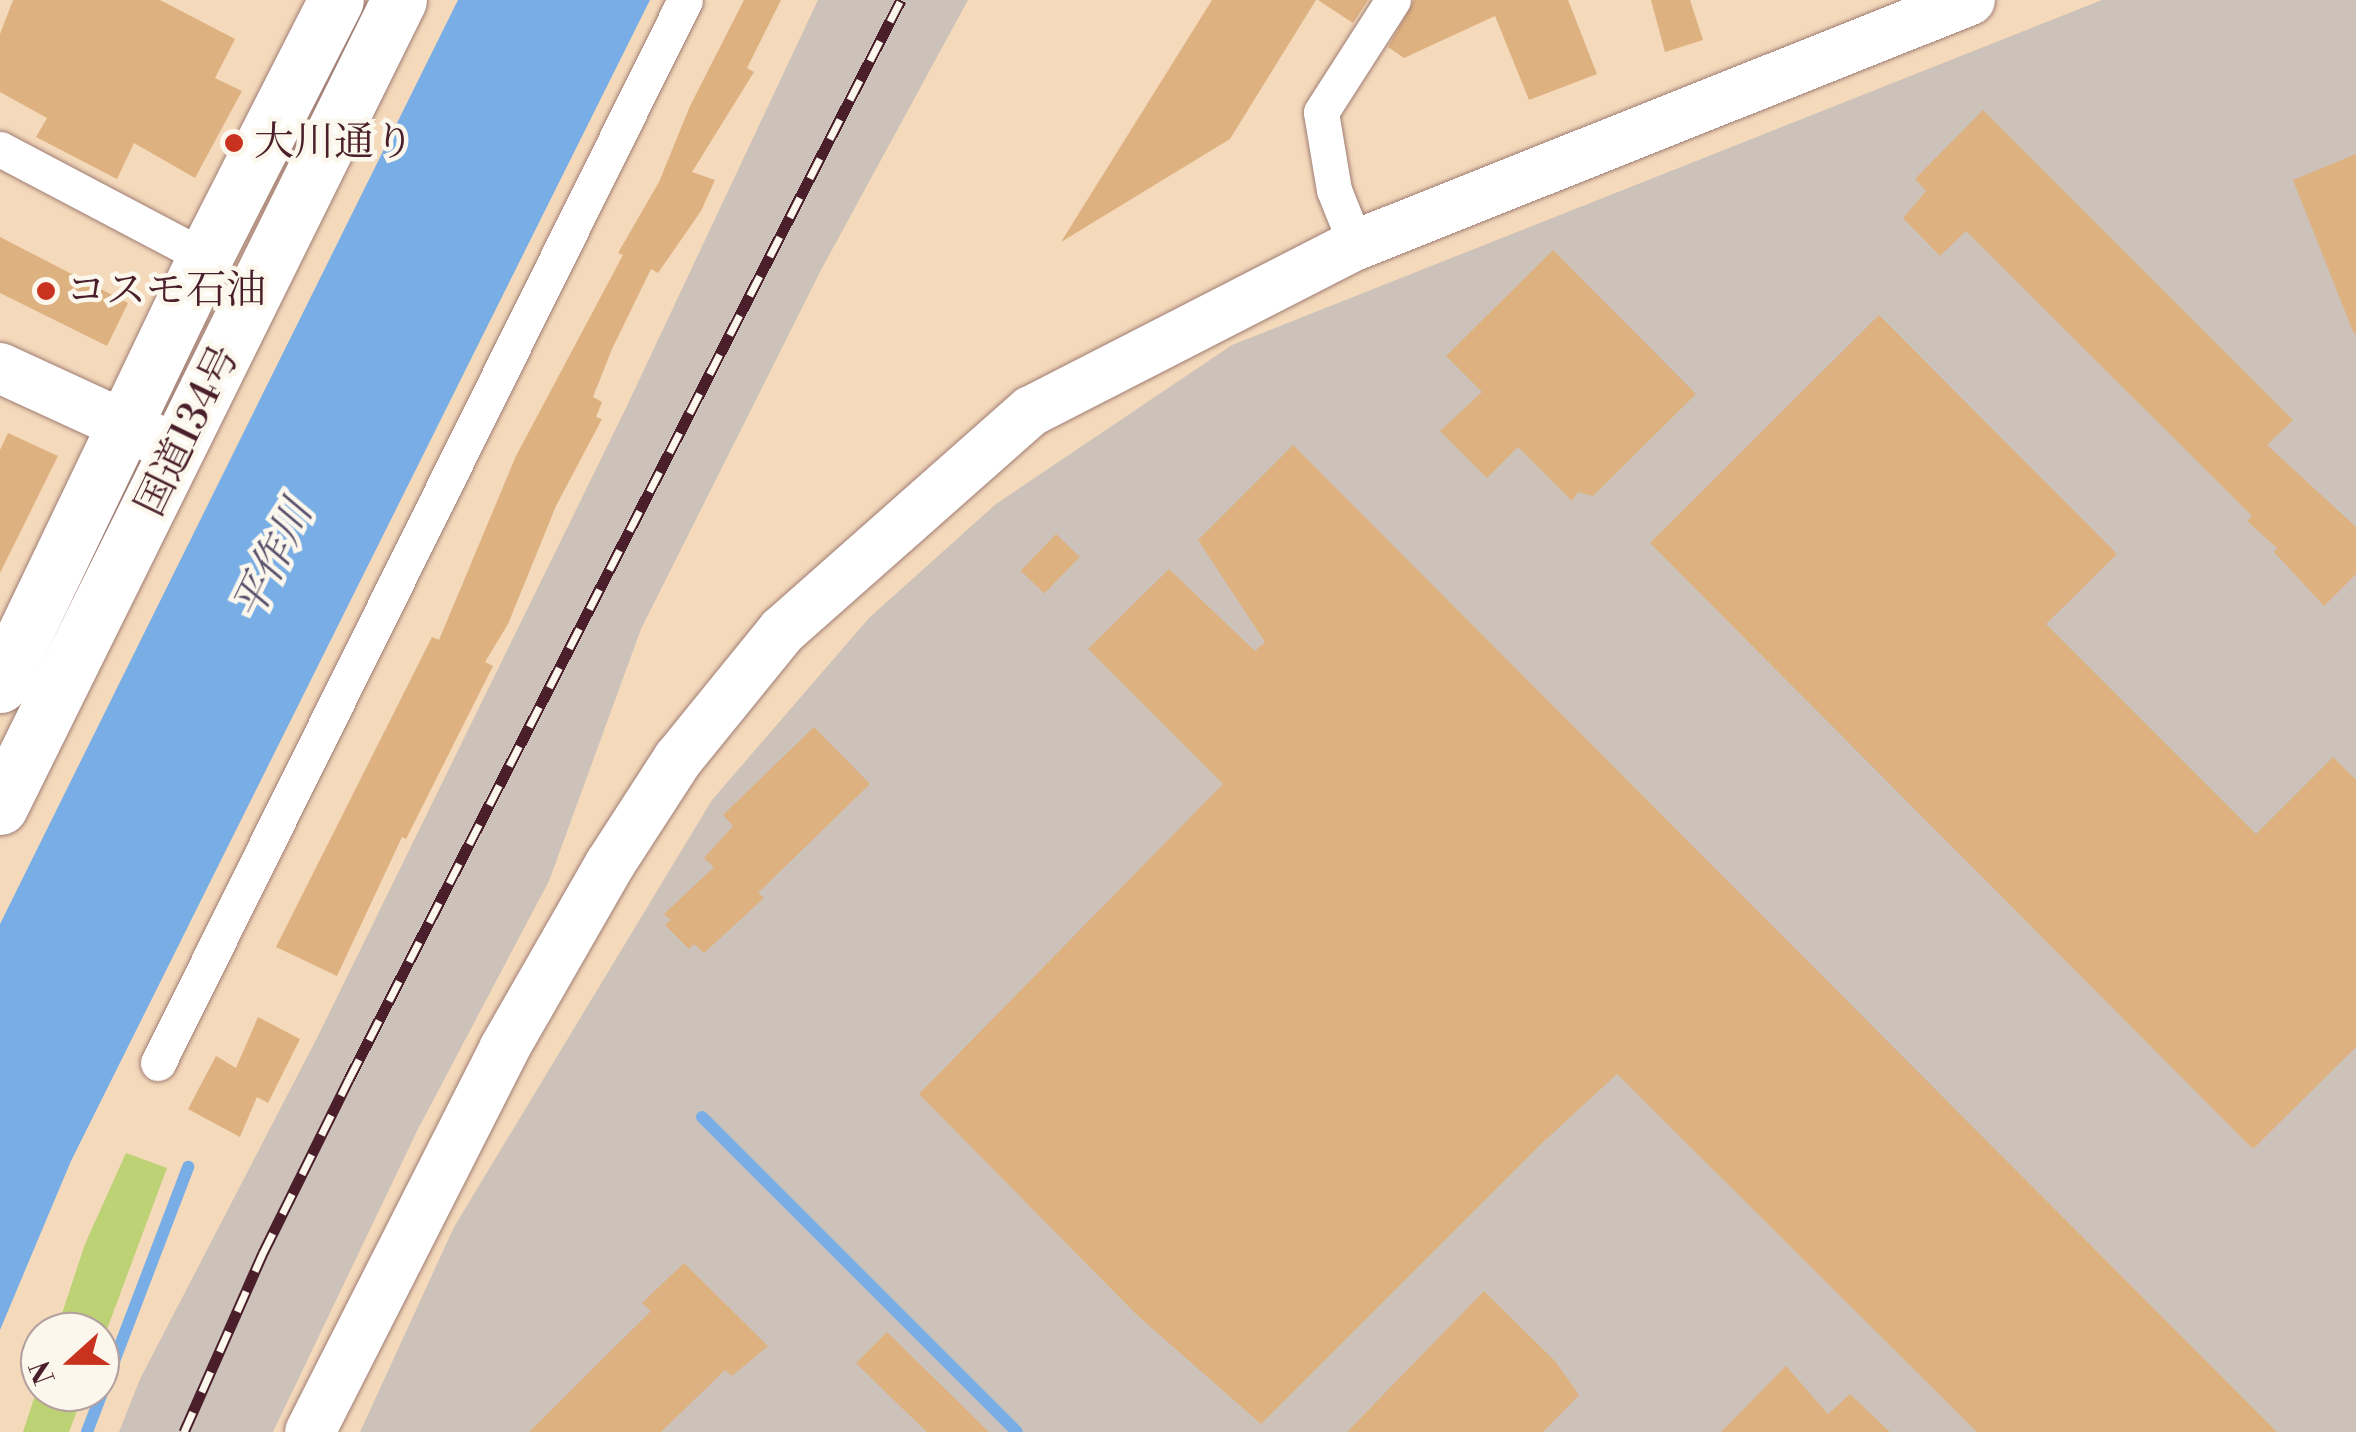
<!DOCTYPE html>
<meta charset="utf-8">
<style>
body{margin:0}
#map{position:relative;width:2356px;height:1432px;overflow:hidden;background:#f4d9bb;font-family:"Libre Bodoni","Noto Serif JP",serif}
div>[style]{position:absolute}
.industrial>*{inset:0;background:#ccc2b9}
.green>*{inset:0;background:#bdd175}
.water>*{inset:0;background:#78ade5}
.stream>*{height:12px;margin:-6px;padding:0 6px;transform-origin:6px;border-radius:6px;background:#78ade5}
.building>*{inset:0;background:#deb181;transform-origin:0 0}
.roads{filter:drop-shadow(0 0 2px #9f7c73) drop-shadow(0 0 2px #9f7c73)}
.street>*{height:35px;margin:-17.5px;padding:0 17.5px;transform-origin:17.5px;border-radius:17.5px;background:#fff}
.secondary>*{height:50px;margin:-25px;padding:0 25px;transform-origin:25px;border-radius:25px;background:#fff}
.highway>*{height:55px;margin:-27.5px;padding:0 27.5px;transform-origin:27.5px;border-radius:27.5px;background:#fff}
.rail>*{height:11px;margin-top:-5.5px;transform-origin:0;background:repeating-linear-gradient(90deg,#fbf7ec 0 22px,#4a1f2b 0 44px);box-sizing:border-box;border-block:2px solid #4a1f2b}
.dots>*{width:28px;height:28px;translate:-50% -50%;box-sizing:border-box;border:5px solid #fbf7ec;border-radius:50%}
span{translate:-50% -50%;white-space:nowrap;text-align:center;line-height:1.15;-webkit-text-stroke:9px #fbf7ec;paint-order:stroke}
.poi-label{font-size:40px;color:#4a1f2b}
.left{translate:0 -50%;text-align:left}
.street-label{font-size:40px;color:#4a1f2b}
.water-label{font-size:42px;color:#5a516c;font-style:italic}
.north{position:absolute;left:20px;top:1312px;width:100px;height:100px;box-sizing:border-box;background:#fbf7ec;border:2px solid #b4a19f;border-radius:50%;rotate:249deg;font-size:28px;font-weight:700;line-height:40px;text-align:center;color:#4a1f2b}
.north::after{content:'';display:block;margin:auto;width:35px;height:45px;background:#c8321e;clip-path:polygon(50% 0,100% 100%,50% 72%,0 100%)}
</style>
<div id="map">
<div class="industrial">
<div style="clip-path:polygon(818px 0,968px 0,821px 270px,641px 629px,549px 881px,418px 1129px,273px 1432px,119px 1432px,140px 1379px,318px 1036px,625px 410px)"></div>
<div style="clip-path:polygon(2102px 0,2356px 0,2356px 1432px,360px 1432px,454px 1227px,712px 800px,869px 618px,996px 504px,1232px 345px)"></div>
</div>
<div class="green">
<div style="clip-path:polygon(126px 1153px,167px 1168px,100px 1348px,100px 1332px,56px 1332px,85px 1244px)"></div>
<div style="clip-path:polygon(40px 1380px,40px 1392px,84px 1392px,69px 1432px,23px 1432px)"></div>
</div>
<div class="water">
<div style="clip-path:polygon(458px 0,650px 0,71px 1161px,0 1330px,0 924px)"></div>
</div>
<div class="stream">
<div style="left:702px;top:1117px;width:445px;rotate:45deg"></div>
<div style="left:87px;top:1432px;width:284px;rotate:-69.1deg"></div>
</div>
<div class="building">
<div style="clip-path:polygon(13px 0,160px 0,235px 39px,215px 78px,242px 91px,195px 178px,134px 143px,117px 179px,36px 137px,47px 118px,0 92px,0 34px)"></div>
<div style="clip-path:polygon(744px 0,781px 0,747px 68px,754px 72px,692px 172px,715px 180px,701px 211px,658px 273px,651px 269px,612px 349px,593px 397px,602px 402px,596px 417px,602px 419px,556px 506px,508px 624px,485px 662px,493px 666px,406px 839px,402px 837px,337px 976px,276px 947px,432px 637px,439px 640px,516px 456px,623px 255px,618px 253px,659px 182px,690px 106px)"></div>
<div style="clip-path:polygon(1212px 0,1316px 0,1230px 139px,1061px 242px)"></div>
<div style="clip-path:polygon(1318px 0,1368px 0,1353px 23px)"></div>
<div style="clip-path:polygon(1414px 0,1568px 0,1597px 74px,1529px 100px,1495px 16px,1404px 58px,1388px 47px)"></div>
<div style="clip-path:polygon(1651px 0,1690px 0,1703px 40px,1665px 52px)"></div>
<div style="clip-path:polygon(1983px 110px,2293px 420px,2267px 445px,2356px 527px,2356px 574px,2324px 606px,2274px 552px,2277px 548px,2247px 521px,2252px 516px,1966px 231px,1940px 256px,1903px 218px,1926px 191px,1915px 179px)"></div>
<div style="clip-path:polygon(2356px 154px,2356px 333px,2354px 334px,2293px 180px)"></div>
<div style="clip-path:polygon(0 237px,128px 303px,107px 346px,0 293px)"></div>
<div style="clip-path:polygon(1553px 250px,1696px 394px,1593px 496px,1578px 492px,1572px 501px,1518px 447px,1487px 478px,1440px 431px,1482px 392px,1446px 356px)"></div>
<div style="clip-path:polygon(1879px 315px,2117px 554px,2046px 624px,2256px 834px,2333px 757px,2356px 780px,2356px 1047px,2253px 1149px,1650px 543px)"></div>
<div style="clip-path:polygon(8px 433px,58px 456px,0 573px,0 450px)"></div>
<div style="clip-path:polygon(1293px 445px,2277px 1432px,1977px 1432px,1617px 1074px,1540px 1145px,1261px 1424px,1137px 1315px,919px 1094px,1223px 784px,1088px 649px,1169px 569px,1255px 651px,1265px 642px,1198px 540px)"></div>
<div style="left:1056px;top:534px;width:33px;height:51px;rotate:44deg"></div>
<div style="clip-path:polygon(814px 727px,870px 784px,758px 893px,764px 898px,704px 953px,694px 944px,689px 949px,665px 925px,671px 920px,664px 914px,714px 867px,704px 858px,733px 826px,723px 815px)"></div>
<div style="clip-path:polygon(258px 1017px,300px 1039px,268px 1103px,257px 1097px,240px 1137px,188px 1109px,216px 1056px,236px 1068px)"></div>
<div style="clip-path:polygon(684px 1263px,768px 1346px,732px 1376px,725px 1370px,661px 1432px,529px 1432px,651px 1311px,642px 1303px)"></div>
<div style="clip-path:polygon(1484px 1291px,1555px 1361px,1579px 1395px,1543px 1432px,1347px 1432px)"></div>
<div style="clip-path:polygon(887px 1332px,989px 1432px,927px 1432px,903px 1409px,856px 1363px)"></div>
<div style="clip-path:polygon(1786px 1366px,1828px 1414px,1850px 1394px,1890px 1432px,1721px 1432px)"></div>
</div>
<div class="roads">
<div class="street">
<div style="left:0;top:149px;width:232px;rotate:27.8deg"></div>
<div style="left:1356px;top:245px;width:59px;rotate:-111.8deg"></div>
<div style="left:1334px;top:190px;width:79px;rotate:-99.5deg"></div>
<div style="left:1321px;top:112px;width:133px;rotate:-57.3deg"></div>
<div style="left:158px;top:1063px;width:1186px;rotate:-63.63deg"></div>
</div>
<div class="secondary">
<div style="left:0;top:368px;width:196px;rotate:24.7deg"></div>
<div style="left:310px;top:1432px;width:429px;rotate:-63.1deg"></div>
<div style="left:504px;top:1049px;width:213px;rotate:-60.2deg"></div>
<div style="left:610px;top:864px;width:125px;rotate:-57.1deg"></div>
<div style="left:678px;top:759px;width:165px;rotate:-50.9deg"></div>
<div style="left:782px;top:631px;width:332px;rotate:-41.5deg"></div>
<div style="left:1031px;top:411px;width:365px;rotate:-27.1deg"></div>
<div style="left:1356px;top:245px;width:661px;rotate:-21.75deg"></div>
</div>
<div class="highway">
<div style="left:0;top:685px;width:475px;rotate:-64.4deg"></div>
<div style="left:205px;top:257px;width:288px;rotate:-63deg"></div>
<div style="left:0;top:807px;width:900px;rotate:-63.69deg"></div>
</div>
</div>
<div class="rail">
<div style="left:184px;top:1432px;width:196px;rotate:-66.2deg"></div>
<div style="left:263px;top:1253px;width:194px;rotate:-63.7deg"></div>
<div style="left:349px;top:1079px;width:1212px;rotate:-62.91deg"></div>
</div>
<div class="dots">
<div style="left:234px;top:143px;background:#c8321e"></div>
<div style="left:46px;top:291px;background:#c8321e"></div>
</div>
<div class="poi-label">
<span class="left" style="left:254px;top:143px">大川通り</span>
<span class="left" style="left:66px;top:291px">コスモ石油</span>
</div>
<div class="street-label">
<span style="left:188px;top:431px;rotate:-64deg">国道134号</span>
</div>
<div class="water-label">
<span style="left:274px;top:561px;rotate:-64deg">平作川</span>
</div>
<div class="north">N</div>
</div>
